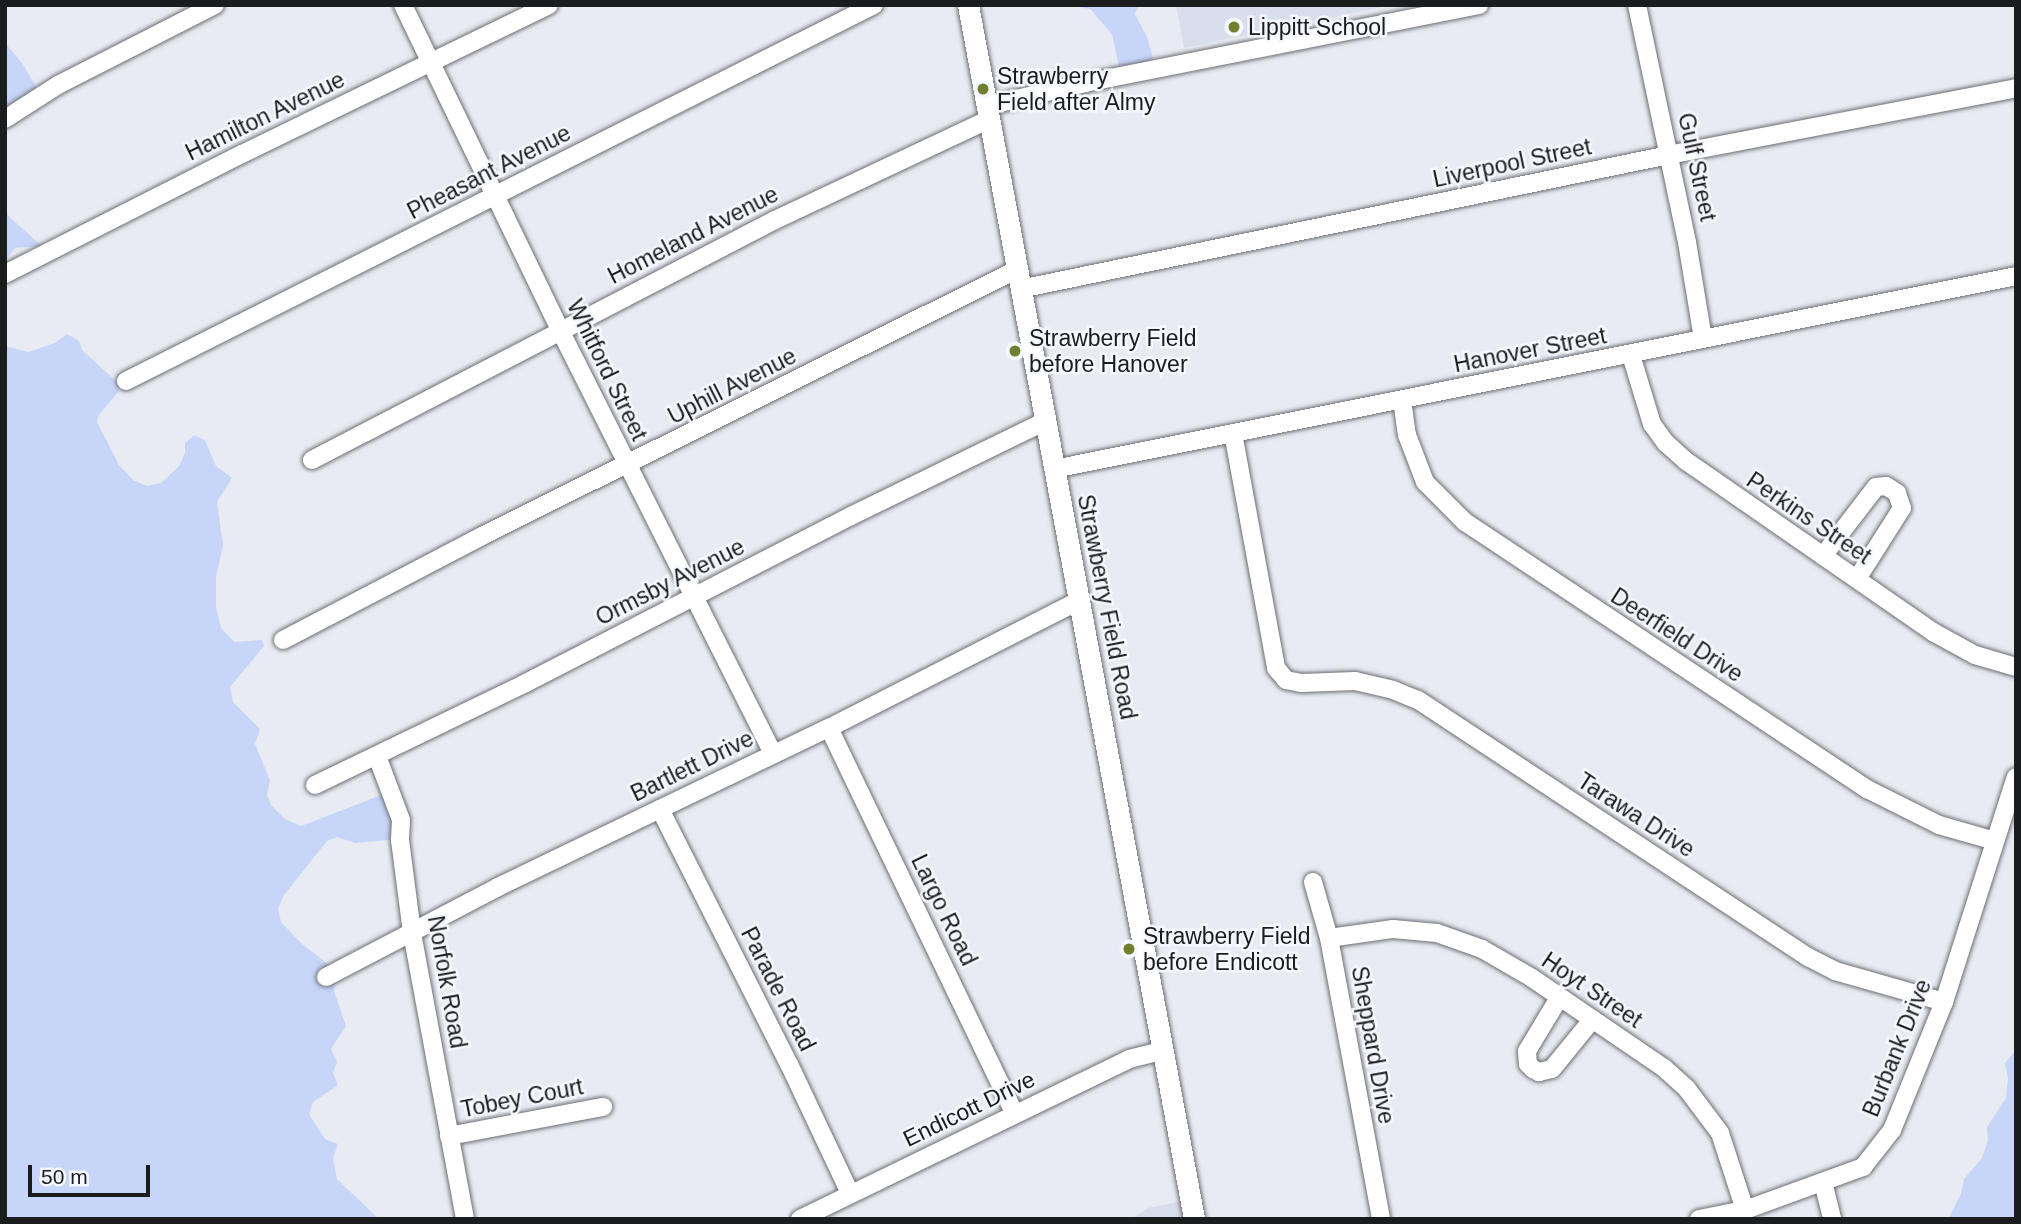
<!DOCTYPE html>
<style>
body{margin:0}
#map{position:relative;width:2021px;height:1224px;overflow:hidden;background:#e8ebf2;font-family:Helvetica,sans-serif}
div>[style]{position:absolute}
.built>*{inset:0;background:#d9deec}
.green>*{inset:0;background:#c7d5f9}
.roads{filter:drop-shadow(0 0 2px #6c6e74) drop-shadow(0 0 2px #6c6e74)}
.minor>*{height:18px;margin:-9px;padding:0 9px;transform-origin:9px;border-radius:9px;background:#fff}
.tertiary>*{height:21px;margin:-10.5px;padding:0 10.5px;transform-origin:10.5px;border-radius:10.5px;background:#fff}
.dots>*{width:19px;height:19px;translate:-50% -50%;box-sizing:border-box;border:4px solid #f5f8ff;border-radius:50%}
span{translate:-50% -50%;white-space:nowrap;text-align:center;line-height:1.15;-webkit-text-stroke:5px #f5f8ff;paint-order:stroke}
.poi-label{font-size:23px;color:#1b1c1e}
.left{translate:0 -50%;text-align:left}
.street-label{font-size:23px;color:#1b1c1e}
.frame{position:absolute;inset:0;border:7px solid #1b1c1e;pointer-events:none}
.scale{position:absolute;left:28px;top:1165px;width:122px;height:32px;box-sizing:border-box;border:4px solid #1b1c1e;border-top:0;padding-left:9px;font-size:21px;line-height:24px;white-space:nowrap;color:#1b1c1e;-webkit-text-stroke:5px #f5f8ff;paint-order:stroke}
</style>
<div id="map">
<div class="built">
<div style="clip-path:polygon(1176px 5px,1392px 5px,1184px 48px)"></div>
<div style="clip-path:polygon(1188px 1200px,1193px 1219px,1131px 1219px,1148px 1208px)"></div>
</div>
<div class="green">
<div style="clip-path:polygon(1069px 5px,1138px 5px,1135px 14px,1147px 37px,1156px 68px,1121px 76px,1112px 34px,1090px 9px)"></div>
<div style="clip-path:polygon(5px 43px,22px 63px,40px 93px,5px 115px)"></div>
<div style="clip-path:polygon(5px 213px,42px 246px,15px 248px,5px 261px)"></div>
<div style="clip-path:polygon(67px 334px,79px 341px,82px 350px,117px 382px,119px 391px,98px 416px,97px 422px,119px 465px,133px 480px,147px 486px,161px 483px,179px 466px,185px 453px,185px 443px,194px 435px,205px 440px,216px 466px,232px 478px,217px 502px,223px 545px,216px 577px,216px 607px,221px 628px,234px 642px,262px 640px,264px 646px,230px 687px,233px 702px,260px 729px,255px 744px,270px 780px,267px 794px,271px 805px,285px 819px,301px 826px,384px 794px,398px 839px,355px 843px,337px 837px,327px 841px,284px 895px,278px 908px,281px 922px,301px 943px,329px 965px,338px 965px,334px 991px,346px 1026px,331px 1049px,337px 1062px,333px 1073px,338px 1085px,313px 1102px,309px 1114px,325px 1139px,338px 1144px,333px 1158px,337px 1179px,379px 1219px,5px 1219px,5px 346px,28px 352px,55px 343px)"></div>
<div style="clip-path:polygon(2016px 1050px,2016px 1219px,1948px 1219px,1961px 1194px,1964px 1179px,1982px 1158px,1988px 1140px,1987px 1127px,2006px 1098px,2008px 1078px,2005px 1063px)"></div>
</div>
<div class="roads">
<div class="minor">
<div style="left:403px;top:5px;width:363px;rotate:64.2deg"></div>
<div style="left:561px;top:332px;width:472px;rotate:63.3deg"></div>
<div style="left:1637px;top:5px;width:242px;rotate:78.1deg"></div>
<div style="left:1687px;top:242px;width:98px;rotate:80.6deg"></div>
<div style="left:987px;top:106px;width:101px;rotate:-13.2deg"></div>
<div style="left:1085px;top:83px;width:402px;rotate:-11.2deg"></div>
<div style="left:5px;top:119px;width:63px;rotate:-32.7deg"></div>
<div style="left:58px;top:85px;width:176px;rotate:-27deg"></div>
<div style="left:5px;top:274px;width:266px;rotate:-26.9deg"></div>
<div style="left:242px;top:154px;width:341px;rotate:-25.9deg"></div>
<div style="left:1020px;top:289px;width:663px;rotate:-11.67deg"></div>
<div style="left:1669px;top:155px;width:353px;rotate:-10.9deg"></div>
<div style="left:1631px;top:355px;width:72px;rotate:73.1deg"></div>
<div style="left:1652px;top:424px;width:24px;rotate:54deg"></div>
<div style="left:1666px;top:443px;width:27px;rotate:42deg"></div>
<div style="left:1686px;top:461px;width:300px;rotate:34.7deg"></div>
<div style="left:1933px;top:632px;width:48px;rotate:28.7deg"></div>
<div style="left:1975px;top:655px;width:43px;rotate:16.3deg"></div>
<div style="left:126px;top:381px;width:837px;rotate:-26.69deg"></div>
<div style="left:1402px;top:400px;width:35px;rotate:82deg"></div>
<div style="left:1407px;top:435px;width:50px;rotate:69deg"></div>
<div style="left:1425px;top:482px;width:57px;rotate:45deg"></div>
<div style="left:1465px;top:522px;width:483px;rotate:33.6deg"></div>
<div style="left:1867px;top:789px;width:80px;rotate:26.6deg"></div>
<div style="left:1939px;top:825px;width:58px;rotate:15.9deg"></div>
<div style="left:1233px;top:433px;width:239px;rotate:79.6deg"></div>
<div style="left:1276px;top:668px;width:16px;rotate:50deg"></div>
<div style="left:1286px;top:680px;width:16px;rotate:11deg"></div>
<div style="left:1302px;top:683px;width:53px;rotate:-2.2deg"></div>
<div style="left:1355px;top:681px;width:39px;rotate:13deg"></div>
<div style="left:1393px;top:690px;width:27px;rotate:22deg"></div>
<div style="left:1418px;top:700px;width:467px;rotate:33.4deg"></div>
<div style="left:1808px;top:957px;width:30px;rotate:27deg"></div>
<div style="left:1835px;top:971px;width:113px;rotate:15.9deg"></div>
<div style="left:312px;top:460px;width:522px;rotate:-27.4deg"></div>
<div style="left:775px;top:220px;width:238px;rotate:-25.2deg"></div>
<div style="left:1054px;top:469px;width:981px;rotate:-11.34deg"></div>
<div style="left:1823px;top:556px;width:87px;rotate:-52.5deg"></div>
<div style="left:1876px;top:487px;width:10px;rotate:-6deg"></div>
<div style="left:1886px;top:486px;width:13px;rotate:32deg"></div>
<div style="left:1897px;top:493px;width:16px;rotate:72deg"></div>
<div style="left:1902px;top:508px;width:84px;rotate:122.4deg"></div>
<div style="left:283px;top:640px;width:227px;rotate:-27.6deg"></div>
<div style="left:484px;top:535px;width:594px;rotate:-26.48deg"></div>
<div style="left:829px;top:728px;width:427px;rotate:64.3deg"></div>
<div style="left:377px;top:756px;width:68px;rotate:69.4deg"></div>
<div style="left:401px;top:820px;width:20px;rotate:93deg"></div>
<div style="left:400px;top:840px;width:94px;rotate:82.6deg"></div>
<div style="left:412px;top:933px;width:291px;rotate:79.5deg"></div>
<div style="left:315px;top:785px;width:234px;rotate:-25.8deg"></div>
<div style="left:526px;top:683px;width:365px;rotate:-27.2deg"></div>
<div style="left:851px;top:516px;width:217px;rotate:-26deg"></div>
<div style="left:660px;top:809px;width:286px;rotate:63.2deg"></div>
<div style="left:789px;top:1064px;width:143px;rotate:64.7deg"></div>
<div style="left:1313px;top:882px;width:58px;rotate:74.1deg"></div>
<div style="left:1329px;top:938px;width:286px;rotate:79.5deg"></div>
<div style="left:1329px;top:938px;width:65px;rotate:-8deg"></div>
<div style="left:1393px;top:929px;width:44px;rotate:5.2deg"></div>
<div style="left:1437px;top:933px;width:48px;rotate:19.6deg"></div>
<div style="left:1482px;top:949px;width:58px;rotate:30.1deg"></div>
<div style="left:1532px;top:978px;width:160px;rotate:34.3deg"></div>
<div style="left:1664px;top:1068px;width:31px;rotate:42deg"></div>
<div style="left:1687px;top:1089px;width:55px;rotate:53.1deg"></div>
<div style="left:1720px;top:1133px;width:81px;rotate:72deg"></div>
<div style="left:326px;top:977px;width:194px;rotate:-27.6deg"></div>
<div style="left:498px;top:887px;width:367px;rotate:-25.7deg"></div>
<div style="left:829px;top:728px;width:282px;rotate:-27deg"></div>
<div style="left:1559px;top:998px;width:62px;rotate:121.1deg"></div>
<div style="left:1527px;top:1051px;width:13px;rotate:86deg"></div>
<div style="left:1528px;top:1064px;width:7px;rotate:45deg"></div>
<div style="left:1533px;top:1069px;width:7px;rotate:27deg"></div>
<div style="left:1539px;top:1072px;width:13px;rotate:-13deg"></div>
<div style="left:1552px;top:1069px;width:63px;rotate:-50.8deg"></div>
<div style="left:449px;top:1136px;width:157px;rotate:-10.7deg"></div>
<div style="left:1823px;top:1182px;width:38px;rotate:76deg"></div>
<div style="left:800px;top:1219px;width:366px;rotate:-25.9deg"></div>
<div style="left:1129px;top:1059px;width:34px;rotate:-14deg"></div>
<div style="left:1699px;top:1219px;width:47px;rotate:-11.1deg"></div>
<div style="left:1745px;top:1210px;width:126px;rotate:-20deg"></div>
<div style="left:1863px;top:1167px;width:47px;rotate:-51.9deg"></div>
<div style="left:1892px;top:1130px;width:138px;rotate:-67.9deg"></div>
<div style="left:1944px;top:1002px;width:236px;rotate:-72.3deg"></div>
</div>
<div class="tertiary">
<div style="left:968px;top:5px;width:1235px;rotate:79.45deg"></div>
</div>
</div>
<div class="dots">
<div style="left:1234px;top:27px;background:#727f2c"></div>
<div style="left:983px;top:89px;background:#727f2c"></div>
<div style="left:1015px;top:351px;background:#727f2c"></div>
<div style="left:1129px;top:949px;background:#727f2c"></div>
</div>
<div class="poi-label">
<span class="left" style="left:1248px;top:27px">Lippitt School</span>
<span class="left" style="left:997px;top:89px">Strawberry<br>Field after Almy</span>
<span class="left" style="left:1029px;top:351px">Strawberry Field<br>before Hanover</span>
<span class="left" style="left:1143px;top:949px">Strawberry Field<br>before Endicott</span>
</div>
<div class="street-label">
<span style="left:265px;top:116px;rotate:-26deg">Hamilton Avenue</span>
<span style="left:1512px;top:163px;rotate:-12deg">Liverpool Street</span>
<span style="left:1697px;top:167px;rotate:78deg">Gulf Street</span>
<span style="left:489px;top:172px;rotate:-27deg">Pheasant Avenue</span>
<span style="left:693px;top:235px;rotate:-27deg">Homeland Avenue</span>
<span style="left:1530px;top:350px;rotate:-11deg">Hanover Street</span>
<span style="left:607px;top:370px;rotate:64deg">Whitford Street</span>
<span style="left:732px;top:386px;rotate:-27deg">Uphill Avenue</span>
<span style="left:1809px;top:518px;rotate:34deg">Perkins Street</span>
<span style="left:670px;top:582px;rotate:-27deg">Ormsby Avenue</span>
<span style="left:1107px;top:607px;rotate:79deg">Strawberry Field Road</span>
<span style="left:1677px;top:635px;rotate:33deg">Deerfield Drive</span>
<span style="left:692px;top:766px;rotate:-26deg">Bartlett Drive</span>
<span style="left:1636px;top:815px;rotate:33deg">Tarawa Drive</span>
<span style="left:944px;top:910px;rotate:64deg">Largo Road</span>
<span style="left:447px;top:982px;rotate:80deg">Norfolk Road</span>
<span style="left:778px;top:989px;rotate:63deg">Parade Road</span>
<span style="left:1592px;top:990px;rotate:34deg">Hoyt Street</span>
<span style="left:1373px;top:1045px;rotate:80deg">Sheppard Drive</span>
<span style="left:1897px;top:1048px;rotate:-68deg">Burbank Drive</span>
<span style="left:522px;top:1098px;rotate:-11deg">Tobey Court</span>
<span style="left:969px;top:1109px;rotate:-26deg">Endicott Drive</span>
</div>
<div class="frame"></div>
<div class="scale">50 m</div>
</div>
